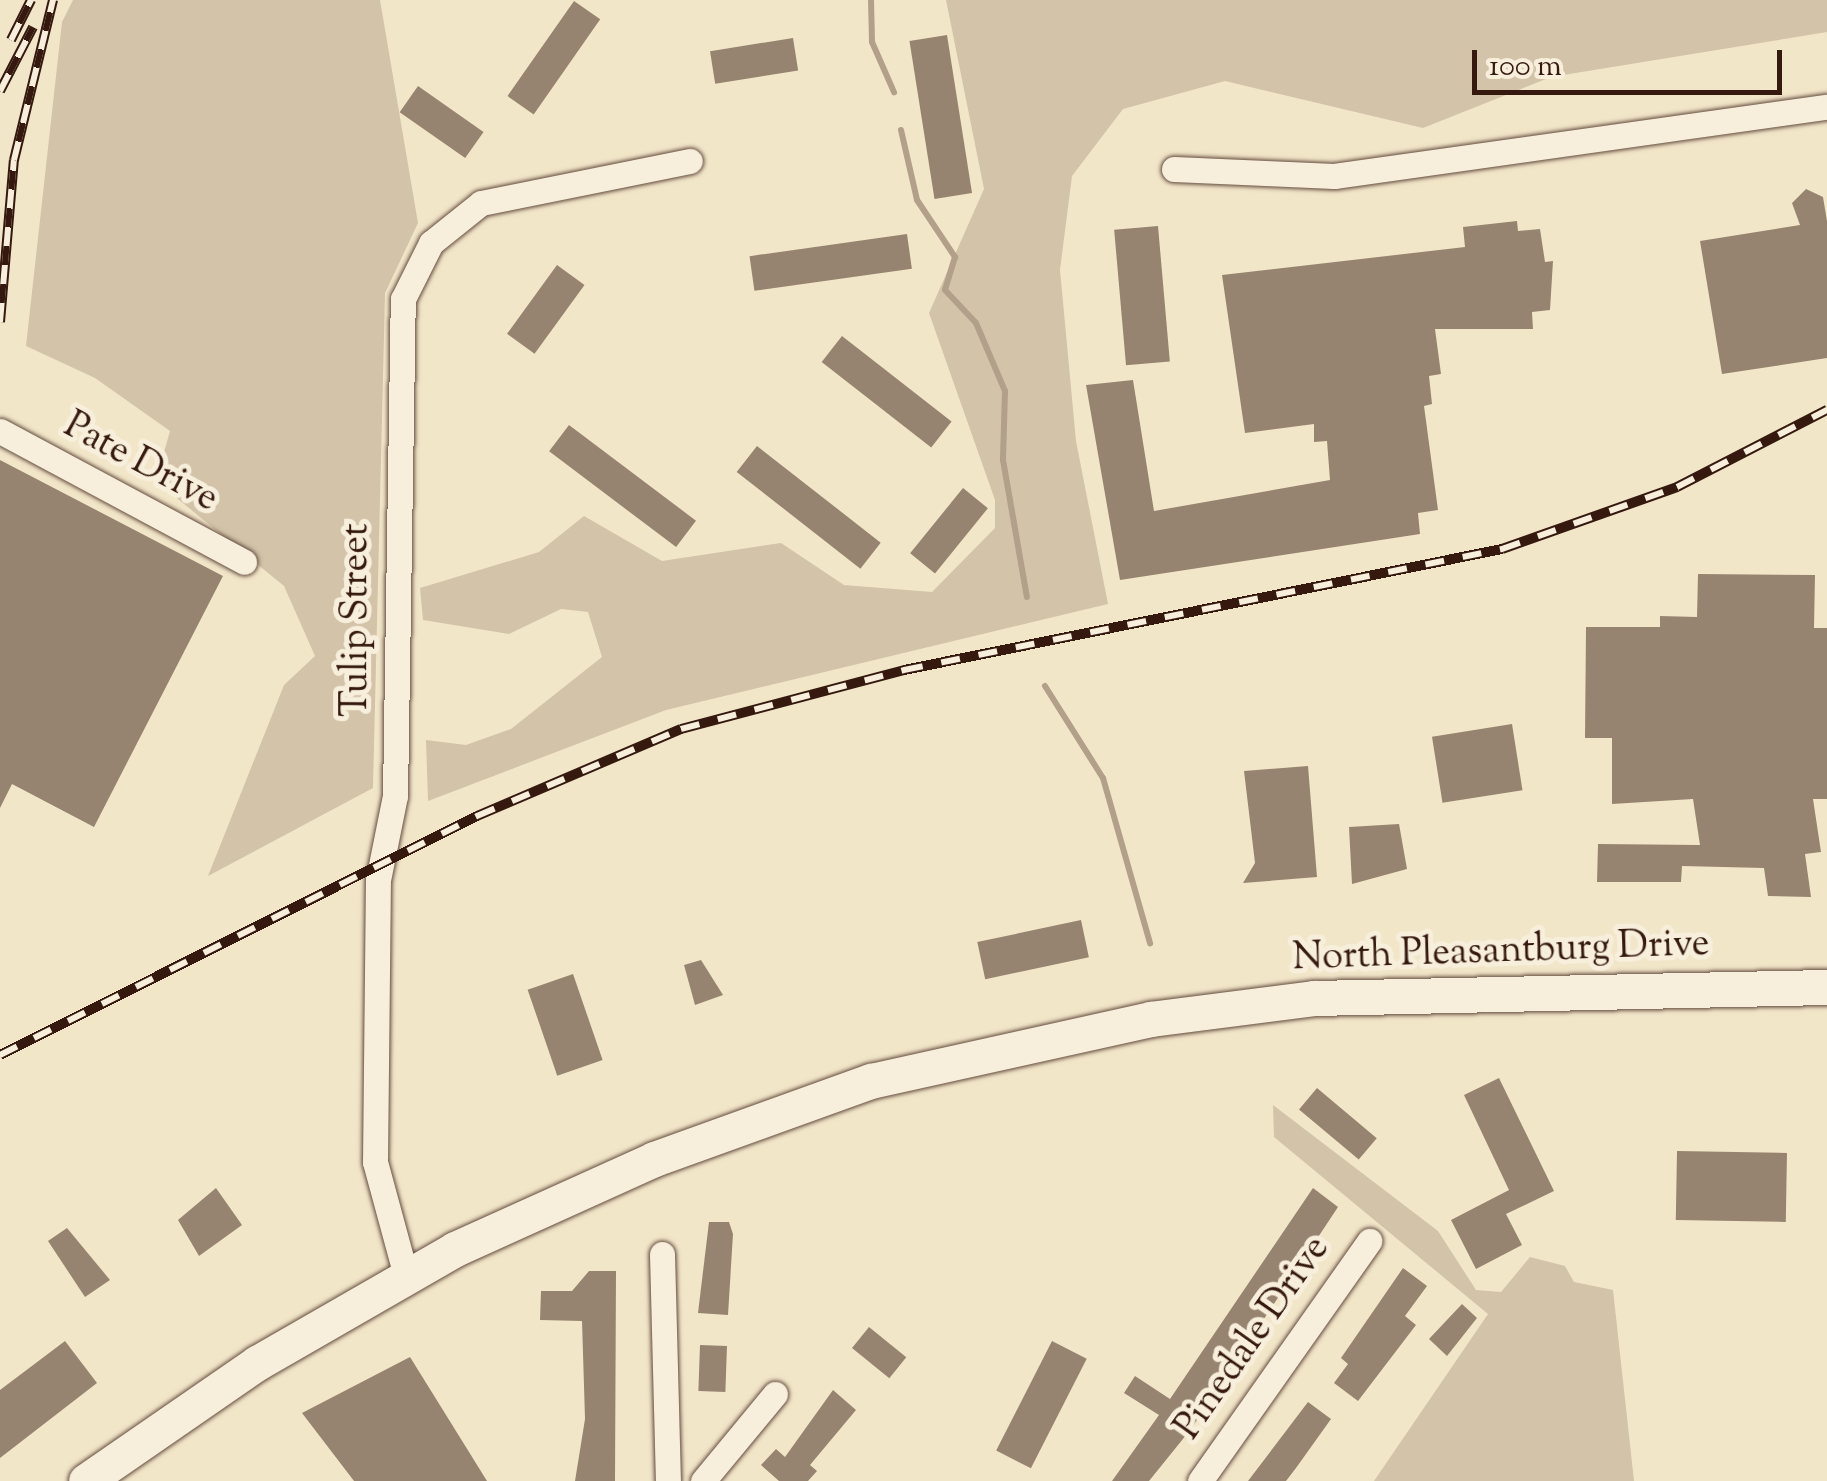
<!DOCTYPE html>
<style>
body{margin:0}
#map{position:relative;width:1827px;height:1481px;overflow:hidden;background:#f2e6c9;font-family:"Sorts Mill Goudy",serif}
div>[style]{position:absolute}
.green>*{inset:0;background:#d2c3a9}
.stream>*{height:6px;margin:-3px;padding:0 3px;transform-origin:3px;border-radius:3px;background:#b2a08a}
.building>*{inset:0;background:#978470;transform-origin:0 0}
.roads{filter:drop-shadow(0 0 2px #644c3e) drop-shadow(0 0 2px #644c3e)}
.street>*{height:25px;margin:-12.5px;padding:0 12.5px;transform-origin:12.5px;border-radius:12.5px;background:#f7efdc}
.secondary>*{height:35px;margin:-17.5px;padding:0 17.5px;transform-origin:17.5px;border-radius:17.5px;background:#f7efdc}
.rail>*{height:10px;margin-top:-5px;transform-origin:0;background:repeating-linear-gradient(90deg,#f7efdc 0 19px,#35190f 0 38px);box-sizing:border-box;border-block:2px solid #35190f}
span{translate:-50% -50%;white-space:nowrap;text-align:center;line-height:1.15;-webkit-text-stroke:10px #f7efdc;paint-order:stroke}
.street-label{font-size:38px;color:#35190f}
.scale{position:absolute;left:1472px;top:50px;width:310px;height:45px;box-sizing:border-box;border:5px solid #35190f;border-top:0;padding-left:12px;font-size:30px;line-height:35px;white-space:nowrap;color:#35190f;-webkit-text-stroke:8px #f7efdc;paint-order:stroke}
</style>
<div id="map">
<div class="green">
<div style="clip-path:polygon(73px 0,380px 0,418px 223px,385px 293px,373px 788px,208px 876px,284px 685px,315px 656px,284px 586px,156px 481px,170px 431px,95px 378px,26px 346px,62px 22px)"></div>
<div style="clip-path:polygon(946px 0,1827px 0,1827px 32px,1551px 77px,1423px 128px,1225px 81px,1123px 109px,1072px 176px,1060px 270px,1076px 441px,1108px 604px,666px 710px,428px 801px,426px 740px,466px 745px,511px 729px,602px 657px,588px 612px,561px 609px,509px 634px,423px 620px,420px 588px,539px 552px,584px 516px,662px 561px,781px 543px,844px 585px,932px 592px,995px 528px,995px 500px,929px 313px,984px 189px)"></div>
<div style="clip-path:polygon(1273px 1105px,1438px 1231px,1476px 1290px,1501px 1292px,1530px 1257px,1565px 1266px,1574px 1282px,1613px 1290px,1634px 1481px,1374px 1481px,1488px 1314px,1274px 1137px)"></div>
</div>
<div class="stream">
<div style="left:871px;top:0;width:42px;rotate:88.6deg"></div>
<div style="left:872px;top:42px;width:55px;rotate:66.3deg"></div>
<div style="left:901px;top:130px;width:72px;rotate:77.1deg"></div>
<div style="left:917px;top:200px;width:69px;rotate:56.3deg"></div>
<div style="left:955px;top:257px;width:34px;rotate:107deg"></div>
<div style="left:945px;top:290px;width:45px;rotate:46.8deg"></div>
<div style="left:976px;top:323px;width:74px;rotate:66.9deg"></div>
<div style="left:1005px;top:391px;width:69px;rotate:91.7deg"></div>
<div style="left:1003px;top:460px;width:139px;rotate:80.1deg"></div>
<div style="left:1045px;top:686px;width:109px;rotate:57.8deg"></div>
<div style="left:1103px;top:778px;width:172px;rotate:74.1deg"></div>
</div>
<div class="building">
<div style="left:574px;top:1px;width:32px;height:116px;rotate:35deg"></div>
<div style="left:947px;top:35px;width:160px;height:38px;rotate:81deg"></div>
<div style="left:793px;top:38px;width:33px;height:84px;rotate:81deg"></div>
<div style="left:418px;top:86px;width:80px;height:32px;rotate:35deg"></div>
<div style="clip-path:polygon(1806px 189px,1823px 197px,1827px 221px,1827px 358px,1722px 374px,1700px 241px,1800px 225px,1792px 203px)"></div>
<div style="clip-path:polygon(1517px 221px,1518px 231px,1540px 229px,1545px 262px,1553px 261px,1550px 310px,1532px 312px,1533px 329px,1435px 329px,1441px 374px,1429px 376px,1432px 404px,1424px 406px,1438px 510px,1418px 513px,1420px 534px,1120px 580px,1086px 385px,1133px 380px,1154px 511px,1330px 480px,1327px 441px,1314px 442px,1314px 424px,1245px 433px,1222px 275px,1465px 247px,1463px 227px)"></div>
<div style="left:1158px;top:226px;width:136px;height:44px;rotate:85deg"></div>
<div style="left:907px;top:234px;width:35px;height:159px;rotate:82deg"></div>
<div style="left:557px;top:265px;width:34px;height:85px;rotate:36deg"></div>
<div style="left:842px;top:336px;width:139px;height:33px;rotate:38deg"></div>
<div style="left:569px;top:425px;width:159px;height:33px;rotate:37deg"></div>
<div style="left:757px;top:446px;width:157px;height:33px;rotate:38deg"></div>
<div style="clip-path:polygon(0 460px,223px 576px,94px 827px,12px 784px,0 808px)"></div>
<div style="left:963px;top:488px;width:32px;height:84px;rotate:39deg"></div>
<div style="clip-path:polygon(1698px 574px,1815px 575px,1814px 628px,1827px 628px,1827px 799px,1813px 799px,1821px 852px,1805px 854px,1811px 897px,1768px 896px,1764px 868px,1682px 866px,1681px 882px,1597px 882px,1598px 844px,1700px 845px,1693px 799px,1612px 804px,1612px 738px,1585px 738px,1586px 627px,1660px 627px,1660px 616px,1697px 617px)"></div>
<div style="left:1512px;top:724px;width:67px;height:81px;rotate:81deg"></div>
<div style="clip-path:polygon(1308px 766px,1317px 877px,1243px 883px,1255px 863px,1244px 771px)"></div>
<div style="clip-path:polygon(1399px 824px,1407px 869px,1352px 884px,1349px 827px)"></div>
<div style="left:1081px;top:920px;width:38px;height:106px;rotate:78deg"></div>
<div style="clip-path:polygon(701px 960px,723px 995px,695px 1005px,684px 965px)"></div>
<div style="left:573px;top:974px;width:91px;height:48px;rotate:71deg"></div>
<div style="clip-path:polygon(1499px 1078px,1554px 1191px,1506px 1214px,1522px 1245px,1476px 1269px,1451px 1220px,1509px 1190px,1464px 1095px)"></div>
<div style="left:1317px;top:1088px;width:78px;height:28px;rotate:40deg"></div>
<div style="left:1677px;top:1151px;width:110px;height:69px;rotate:1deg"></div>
<div style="clip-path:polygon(216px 1188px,242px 1225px,199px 1256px,178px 1220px)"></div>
<div style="clip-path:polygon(1313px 1188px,1338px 1207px,1191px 1429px,1149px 1481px,1112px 1481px,1159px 1415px,1124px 1393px,1135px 1376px,1170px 1399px)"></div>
<div style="clip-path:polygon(709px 1222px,729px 1222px,733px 1234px,728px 1315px,698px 1313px)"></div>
<div style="clip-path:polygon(67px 1228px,110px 1280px,85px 1297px,48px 1241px)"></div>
<div style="clip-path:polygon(1403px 1268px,1427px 1286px,1405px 1316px,1416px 1325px,1358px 1401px,1334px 1383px,1348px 1364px,1341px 1358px)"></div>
<div style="clip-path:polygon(589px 1271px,616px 1271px,615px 1481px,575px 1481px,585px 1419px,582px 1321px,540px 1320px,541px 1291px,572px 1291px)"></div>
<div style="clip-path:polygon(1462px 1304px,1477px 1318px,1447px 1356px,1429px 1339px)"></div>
<div style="left:869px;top:1327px;width:48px;height:27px;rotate:39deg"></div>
<div style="clip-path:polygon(65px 1341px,97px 1383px,0 1458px,0 1390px)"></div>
<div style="left:1052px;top:1341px;width:39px;height:123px;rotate:27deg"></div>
<div style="left:700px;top:1345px;width:27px;height:46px;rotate:2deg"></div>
<div style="clip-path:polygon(410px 1357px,487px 1481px,354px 1481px,302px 1413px)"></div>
<div style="clip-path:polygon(833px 1390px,856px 1410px,810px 1465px,817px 1471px,808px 1481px,779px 1481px,761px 1465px,776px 1449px,785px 1457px)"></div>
<div style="clip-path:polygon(1308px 1402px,1331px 1419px,1296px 1468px,1286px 1481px,1248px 1481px)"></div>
</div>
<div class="roads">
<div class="street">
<div style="left:1174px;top:169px;width:160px;rotate:2.5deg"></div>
<div style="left:1334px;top:176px;width:498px;rotate:-8deg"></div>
<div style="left:0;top:431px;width:277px;rotate:28.2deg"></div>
<div style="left:662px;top:1254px;width:227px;rotate:88.5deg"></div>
<div style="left:406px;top:1276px;width:118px;rotate:-105.2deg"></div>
<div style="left:375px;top:1162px;width:282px;rotate:-89.4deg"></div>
<div style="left:378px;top:880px;width:86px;rotate:-78.6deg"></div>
<div style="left:395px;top:796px;width:497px;rotate:-89.1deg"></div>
<div style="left:403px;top:299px;width:63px;rotate:-63.4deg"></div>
<div style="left:431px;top:243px;width:64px;rotate:-38.7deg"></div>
<div style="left:481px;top:203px;width:213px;rotate:-11.4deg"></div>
<div style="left:703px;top:1481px;width:113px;rotate:-50.4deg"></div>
<div style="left:1200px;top:1481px;width:294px;rotate:-54.8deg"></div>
</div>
<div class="secondary">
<div style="left:86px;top:1481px;width:208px;rotate:-34.6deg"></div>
<div style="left:257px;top:1363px;width:228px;rotate:-29.9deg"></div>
<div style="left:455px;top:1249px;width:218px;rotate:-24.3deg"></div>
<div style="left:654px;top:1159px;width:231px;rotate:-19.8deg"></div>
<div style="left:871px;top:1081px;width:287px;rotate:-12.5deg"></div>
<div style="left:1151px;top:1019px;width:164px;rotate:-7.3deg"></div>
<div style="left:1314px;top:998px;width:513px;rotate:-1.23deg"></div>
</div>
</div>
<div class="rail">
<div style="left:11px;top:40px;width:45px;rotate:-63.4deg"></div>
<div style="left:0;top:91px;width:72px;rotate:-62.7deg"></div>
<div style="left:0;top:322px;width:163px;rotate:-85.1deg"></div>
<div style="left:14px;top:160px;width:165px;rotate:-76.3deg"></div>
<div style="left:0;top:1055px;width:534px;rotate:-26.61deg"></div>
<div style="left:477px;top:816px;width:222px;rotate:-23.1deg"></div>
<div style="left:681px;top:729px;width:231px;rotate:-14.8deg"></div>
<div style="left:904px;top:670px;width:610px;rotate:-11.44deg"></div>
<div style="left:1502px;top:549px;width:186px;rotate:-19.5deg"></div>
<div style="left:1677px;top:487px;width:169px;rotate:-27.2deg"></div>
</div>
<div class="street-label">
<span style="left:140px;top:464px;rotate:28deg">Pate Drive</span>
<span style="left:358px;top:620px;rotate:-90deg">Tulip Street</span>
<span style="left:1501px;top:953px;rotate:-2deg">North Pleasantburg Drive</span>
<span style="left:1254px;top:1339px;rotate:-55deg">Pinedale Drive</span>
</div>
<div class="scale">100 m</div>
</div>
